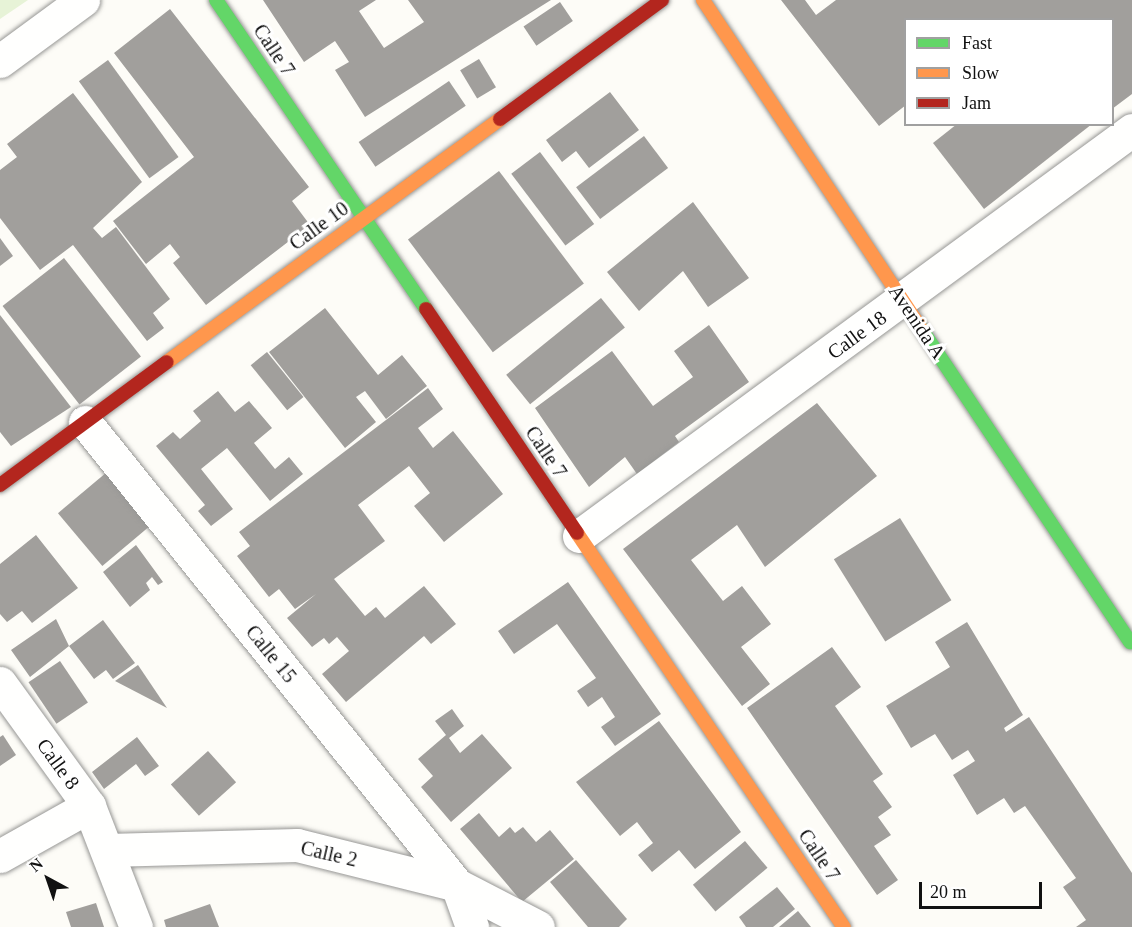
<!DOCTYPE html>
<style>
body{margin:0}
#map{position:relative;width:1132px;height:927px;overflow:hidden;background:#fdfcf7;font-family:"Times New Roman",serif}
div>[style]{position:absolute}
.green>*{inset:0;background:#e7f3d7}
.building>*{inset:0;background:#a19f9c;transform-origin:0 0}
.roads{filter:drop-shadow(0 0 2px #979795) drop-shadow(0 0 2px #979795)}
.street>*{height:33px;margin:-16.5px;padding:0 16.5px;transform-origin:16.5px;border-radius:16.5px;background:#fffffe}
.fast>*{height:14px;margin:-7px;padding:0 7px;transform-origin:7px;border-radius:7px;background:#63d668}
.slow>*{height:14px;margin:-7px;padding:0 7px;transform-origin:7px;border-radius:7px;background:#ff974d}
.jam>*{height:14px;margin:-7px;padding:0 7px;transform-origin:7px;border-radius:7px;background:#b3261e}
span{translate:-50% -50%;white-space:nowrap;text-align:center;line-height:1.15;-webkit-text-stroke:6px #fff;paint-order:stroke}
.street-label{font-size:20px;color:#111}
.legend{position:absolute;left:904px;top:18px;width:210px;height:108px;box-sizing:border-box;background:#fff;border:2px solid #a0a0a0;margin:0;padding:8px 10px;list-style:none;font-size:18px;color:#111}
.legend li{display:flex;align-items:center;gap:12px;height:30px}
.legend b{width:30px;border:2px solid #a0a0a0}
.north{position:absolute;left:18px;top:849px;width:60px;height:60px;-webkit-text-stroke:4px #fff;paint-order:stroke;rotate:320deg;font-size:16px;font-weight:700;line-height:24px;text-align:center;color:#111}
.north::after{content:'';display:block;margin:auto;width:21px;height:27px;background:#111;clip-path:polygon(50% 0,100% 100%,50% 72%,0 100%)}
.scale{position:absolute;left:919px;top:882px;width:123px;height:27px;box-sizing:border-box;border:3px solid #111;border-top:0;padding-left:8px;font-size:18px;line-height:21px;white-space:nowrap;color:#111;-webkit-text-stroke:4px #fff;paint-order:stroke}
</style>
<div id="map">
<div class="green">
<div style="clip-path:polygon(0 0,28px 0,0 19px)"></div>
</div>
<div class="building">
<div style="clip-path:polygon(263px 0,376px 0,359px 11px,384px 48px,424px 22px,408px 0,551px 0,365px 117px,335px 70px,349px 62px,335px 41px,304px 62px)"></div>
<div style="clip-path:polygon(781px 0,805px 0,816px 15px,836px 0,1132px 0,1132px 94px,1112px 109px,1112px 20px,906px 20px,906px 105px,879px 126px)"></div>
<div style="left:560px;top:2px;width:23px;height:44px;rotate:56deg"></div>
<div style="clip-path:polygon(170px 9px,309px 187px,292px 201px,310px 225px,206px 305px,173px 263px,180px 257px,170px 244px,146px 264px,113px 221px,194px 157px,114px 53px)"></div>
<div style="left:479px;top:59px;width:33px;height:22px;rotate:59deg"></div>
<div style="left:108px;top:60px;width:120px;height:36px;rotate:54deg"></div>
<div style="left:449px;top:81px;width:30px;height:109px;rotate:56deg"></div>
<div style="clip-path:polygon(610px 92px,639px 130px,589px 168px,576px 151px,562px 162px,546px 140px)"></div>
<div style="clip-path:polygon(73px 93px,142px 182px,93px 228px,102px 238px,116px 227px,170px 299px,153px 313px,164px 328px,147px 341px,73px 245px,40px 270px,0 218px,0 170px,17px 157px,7px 144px)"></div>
<div style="clip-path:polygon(957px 124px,1092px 124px,984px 209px,933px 143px)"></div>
<div style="left:644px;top:136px;width:40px;height:85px;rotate:53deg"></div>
<div style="left:540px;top:152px;width:90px;height:36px;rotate:53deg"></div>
<div style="left:499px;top:171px;width:141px;height:114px;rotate:53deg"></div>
<div style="clip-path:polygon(693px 202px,749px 278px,708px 307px,683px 271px,639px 311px,607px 272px)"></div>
<div style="clip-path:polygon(0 238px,13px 256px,0 266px)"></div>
<div style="left:64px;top:258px;width:125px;height:78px;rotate:52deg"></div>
<div style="left:601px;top:298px;width:38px;height:122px;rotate:51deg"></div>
<div style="clip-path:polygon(325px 308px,378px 375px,402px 355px,427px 386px,386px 419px,365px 391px,356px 397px,376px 422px,345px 448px,269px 352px)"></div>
<div style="clip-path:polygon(0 315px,71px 407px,11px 446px,0 432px)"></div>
<div style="clip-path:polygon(709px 325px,749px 382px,675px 436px,679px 442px,637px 474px,625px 457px,589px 487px,535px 408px,612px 351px,653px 406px,693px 377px,674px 351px)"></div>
<div style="left:267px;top:352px;width:58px;height:21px;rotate:51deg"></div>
<div style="clip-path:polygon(428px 388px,443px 409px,418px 428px,433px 448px,453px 431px,503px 494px,444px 542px,414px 506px,430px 493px,409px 466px,358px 505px,385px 541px,334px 579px,365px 616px,376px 607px,385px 618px,424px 586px,456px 624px,431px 644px,424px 636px,346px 702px,322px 674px,349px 651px,337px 637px,329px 644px,324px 638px,312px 647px,287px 618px,316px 594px,295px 609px,279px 589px,269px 597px,237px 556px,250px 546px,239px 532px)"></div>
<div style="clip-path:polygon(218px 391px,235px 412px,249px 401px,272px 428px,254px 443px,275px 469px,289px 457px,303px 474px,270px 501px,227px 448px,201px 469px,233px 509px,211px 526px,198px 511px,205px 505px,156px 446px,173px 432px,180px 439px,201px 421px,193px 411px)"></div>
<div style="clip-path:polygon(817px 403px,877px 476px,765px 567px,737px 525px,691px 560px,723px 601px,742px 586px,771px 624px,741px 647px,770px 684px,742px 706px,623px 549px)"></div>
<div style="left:107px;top:472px;width:69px;height:64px;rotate:50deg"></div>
<div style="left:900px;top:518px;width:97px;height:78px;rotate:58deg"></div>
<div style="clip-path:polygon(36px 535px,78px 588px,32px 623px,22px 611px,7px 622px,0 614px,0 564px)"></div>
<div style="clip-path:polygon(136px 545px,163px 582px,158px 585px,152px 577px,146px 583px,150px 590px,130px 607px,103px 572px)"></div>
<div style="clip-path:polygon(568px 582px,661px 714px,615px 746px,601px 727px,615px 717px,602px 697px,588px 707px,577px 691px,596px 678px,557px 624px,514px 654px,498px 631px)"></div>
<div style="clip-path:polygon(56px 619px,69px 646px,103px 620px,135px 663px,113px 679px,106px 670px,94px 679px,69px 646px,30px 677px,11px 650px)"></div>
<div style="clip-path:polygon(967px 622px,1023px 715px,1004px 728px,1006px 732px,1029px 717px,1132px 873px,1132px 927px,1076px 927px,1086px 920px,1063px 887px,1076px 878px,1025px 806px,1014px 813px,1004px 798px,977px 815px,953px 775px,975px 761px,968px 750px,952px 760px,935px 734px,911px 748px,886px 706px,950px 667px,935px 642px)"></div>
<div style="clip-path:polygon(832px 647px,861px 687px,835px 706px,883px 774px,873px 781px,892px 807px,878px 817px,891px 835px,874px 846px,898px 880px,877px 895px,747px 708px)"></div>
<div style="left:60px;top:661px;width:50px;height:38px;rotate:56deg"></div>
<div style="clip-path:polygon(138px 665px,167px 708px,115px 681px)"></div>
<div style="clip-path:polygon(452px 709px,464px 726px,449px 738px,460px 753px,482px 734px,512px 768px,451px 822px,421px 787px,433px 776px,418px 759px,446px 735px,435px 721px)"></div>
<div style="clip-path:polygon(659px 721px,741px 832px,695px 869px,679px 850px,652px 872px,638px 855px,653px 843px,637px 822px,620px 836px,576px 782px)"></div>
<div style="clip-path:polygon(3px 735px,16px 755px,0 766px,0 737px)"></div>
<div style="clip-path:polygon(137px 737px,159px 766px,145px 776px,136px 764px,104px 789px,92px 772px)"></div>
<div style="left:208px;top:751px;width:42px;height:50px;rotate:48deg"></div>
<div style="clip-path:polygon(479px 813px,499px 837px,510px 827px,515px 833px,523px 827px,536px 842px,550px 830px,574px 859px,522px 902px,460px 829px)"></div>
<div style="left:745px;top:841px;width:35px;height:68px;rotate:50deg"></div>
<div style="clip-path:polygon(576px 860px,627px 919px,619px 927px,588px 927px,550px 882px)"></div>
<div style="clip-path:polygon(777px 887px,795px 909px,773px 927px,746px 927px,739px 917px)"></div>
<div style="clip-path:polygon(96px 903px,104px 927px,71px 927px,66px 912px)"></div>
<div style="clip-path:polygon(210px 904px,219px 927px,166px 927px,164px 920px)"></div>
<div style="clip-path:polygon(798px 911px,811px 927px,779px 927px)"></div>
</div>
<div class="roads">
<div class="street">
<div style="left:0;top:61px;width:103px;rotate:-36.3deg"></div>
<div style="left:85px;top:422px;width:594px;rotate:51.22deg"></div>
<div style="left:457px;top:885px;width:45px;rotate:70.3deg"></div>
<div style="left:579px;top:536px;width:686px;rotate:-36.29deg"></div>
<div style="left:0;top:683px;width:152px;rotate:54.1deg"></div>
<div style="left:89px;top:806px;width:130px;rotate:68.8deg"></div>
<div style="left:107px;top:850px;width:190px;rotate:-1.5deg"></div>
<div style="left:297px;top:845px;width:165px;rotate:14deg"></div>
<div style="left:457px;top:885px;width:91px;rotate:27.4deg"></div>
<div style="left:0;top:856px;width:102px;rotate:-29.3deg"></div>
</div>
<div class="fast">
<div style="left:216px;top:0;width:374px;rotate:55.8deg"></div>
<div style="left:920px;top:327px;width:379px;rotate:56.3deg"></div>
</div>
<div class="slow">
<div style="left:703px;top:0;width:392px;rotate:56.4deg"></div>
<div style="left:167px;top:362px;width:412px;rotate:-36.1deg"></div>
<div style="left:577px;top:533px;width:476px;rotate:55.9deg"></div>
</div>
<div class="jam">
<div style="left:500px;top:119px;width:201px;rotate:-36.3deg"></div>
<div style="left:426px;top:309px;width:270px;rotate:56deg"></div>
<div style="left:0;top:485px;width:207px;rotate:-36.4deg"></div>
</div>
</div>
<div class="street-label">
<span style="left:274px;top:50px;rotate:56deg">Calle 7</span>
<span style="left:319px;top:226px;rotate:-36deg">Calle 10</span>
<span style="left:917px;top:322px;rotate:56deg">Avenida A</span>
<span style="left:857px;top:335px;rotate:-36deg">Calle 18</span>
<span style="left:546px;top:452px;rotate:56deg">Calle 7</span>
<span style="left:271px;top:654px;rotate:51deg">Calle 15</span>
<span style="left:58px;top:764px;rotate:54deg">Calle 8</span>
<span style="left:329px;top:854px;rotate:13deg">Calle 2</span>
<span style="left:819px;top:855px;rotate:56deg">Calle 7</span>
</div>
<ul class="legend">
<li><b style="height:8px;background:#63d668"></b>Fast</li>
<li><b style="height:8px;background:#ff974d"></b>Slow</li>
<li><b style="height:8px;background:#b3261e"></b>Jam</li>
</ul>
<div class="north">N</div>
<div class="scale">20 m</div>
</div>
